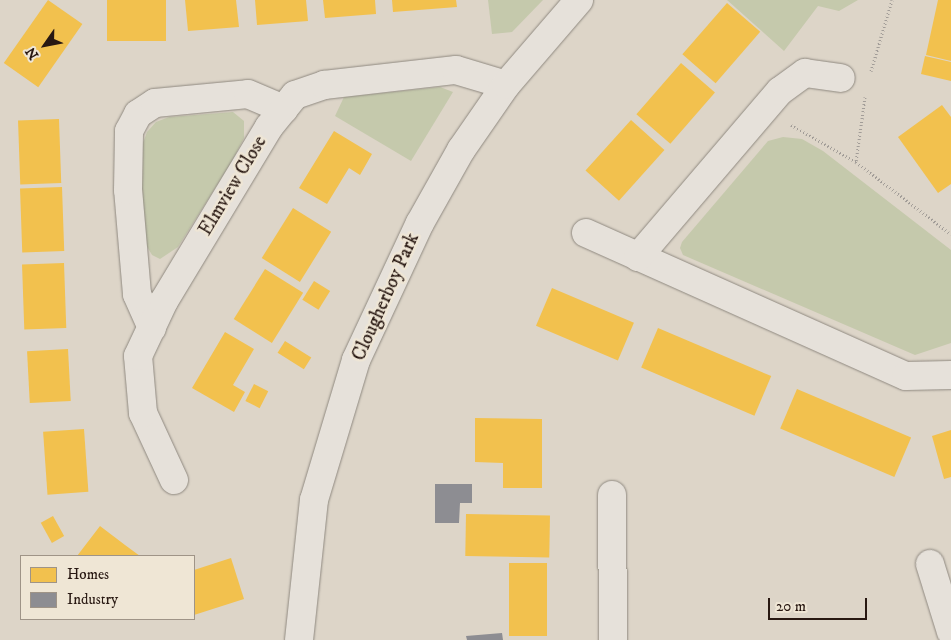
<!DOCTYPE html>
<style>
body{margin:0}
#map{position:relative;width:951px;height:640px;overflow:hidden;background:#ddd5c8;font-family:"IM FELL DW Pica",serif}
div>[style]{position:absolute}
.green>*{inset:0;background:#c5c9ac}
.homes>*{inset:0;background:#f2c14e;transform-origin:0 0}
.industry>*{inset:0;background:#8d8d92}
.path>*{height:3px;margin-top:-1.5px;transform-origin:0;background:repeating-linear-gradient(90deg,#a29d98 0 1px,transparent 0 3.5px)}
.roads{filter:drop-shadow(0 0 1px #8f8980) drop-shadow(0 0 1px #8f8980)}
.street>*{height:28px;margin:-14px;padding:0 14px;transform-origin:14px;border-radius:14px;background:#e6e1da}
.secondary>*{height:28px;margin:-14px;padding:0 14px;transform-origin:14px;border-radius:14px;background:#e6e1da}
span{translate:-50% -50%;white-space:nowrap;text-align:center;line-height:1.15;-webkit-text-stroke:5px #efe6d5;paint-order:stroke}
.street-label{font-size:19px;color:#281812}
.legend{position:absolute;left:20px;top:555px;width:175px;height:65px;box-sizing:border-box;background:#efe6d5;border:1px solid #9f9487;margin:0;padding:6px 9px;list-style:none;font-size:15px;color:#281812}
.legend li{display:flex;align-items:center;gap:10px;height:25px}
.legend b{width:25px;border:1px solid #9f9487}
.north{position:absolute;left:20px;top:20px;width:50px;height:50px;-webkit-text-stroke:4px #efe6d5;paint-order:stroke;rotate:237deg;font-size:14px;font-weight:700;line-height:20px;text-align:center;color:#281812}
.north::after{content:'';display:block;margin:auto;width:18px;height:22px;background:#281812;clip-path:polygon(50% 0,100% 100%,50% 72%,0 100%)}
.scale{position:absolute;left:768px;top:598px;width:99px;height:22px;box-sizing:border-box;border:2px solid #281812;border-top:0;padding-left:6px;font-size:15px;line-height:18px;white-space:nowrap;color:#281812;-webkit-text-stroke:4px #efe6d5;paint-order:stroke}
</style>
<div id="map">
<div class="green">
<div style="clip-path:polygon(488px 0,543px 0,512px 32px,492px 34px)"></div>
<div style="clip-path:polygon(727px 0,858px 0,839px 11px,818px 6px,784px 51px)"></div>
<div style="clip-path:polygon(440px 87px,453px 92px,411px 161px,335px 116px,344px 97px)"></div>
<div style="clip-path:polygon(233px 112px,244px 121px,244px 138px,231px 163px,178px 247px,160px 259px,152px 255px,145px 243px,140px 151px,147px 132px,156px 122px,169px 117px)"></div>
<div style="clip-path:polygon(783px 137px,802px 139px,823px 151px,951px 250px,951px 343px,915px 355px,683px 255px,680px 248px,682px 242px,768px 141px)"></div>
</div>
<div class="homes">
<div style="left:48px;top:0;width:42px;height:77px;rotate:35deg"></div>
<div style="left:107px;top:0;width:59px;height:41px"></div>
<div style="clip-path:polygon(185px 0,236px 0,239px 27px,188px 31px)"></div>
<div style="clip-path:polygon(255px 0,306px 0,308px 21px,257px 25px)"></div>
<div style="clip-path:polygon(323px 0,375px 0,376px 14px,325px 18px)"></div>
<div style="clip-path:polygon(392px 0,456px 0,457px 7px,393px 12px)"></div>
<div style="clip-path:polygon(938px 0,951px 0,951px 61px,926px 55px)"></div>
<div style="left:727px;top:3px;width:44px;height:68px;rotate:41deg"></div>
<div style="clip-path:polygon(925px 56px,951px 62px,951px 81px,921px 74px)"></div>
<div style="left:681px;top:63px;width:45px;height:68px;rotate:41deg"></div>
<div style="clip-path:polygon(942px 105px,951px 117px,951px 184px,938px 193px,898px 137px)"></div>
<div style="left:59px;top:119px;width:64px;height:41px;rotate:88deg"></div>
<div style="left:631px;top:120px;width:45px;height:68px;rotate:42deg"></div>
<div style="clip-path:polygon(334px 131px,372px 154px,360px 175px,349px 168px,327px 204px,299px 188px)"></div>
<div style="left:62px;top:187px;width:64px;height:42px;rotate:88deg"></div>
<div style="left:293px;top:208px;width:45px;height:59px;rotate:32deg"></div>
<div style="left:64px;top:263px;width:65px;height:42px;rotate:88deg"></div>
<div style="left:265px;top:269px;width:45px;height:59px;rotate:32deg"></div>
<div style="left:314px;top:281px;width:19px;height:22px;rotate:32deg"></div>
<div style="left:552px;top:288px;width:89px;height:41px;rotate:23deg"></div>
<div style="left:658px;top:328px;width:123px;height:43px;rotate:23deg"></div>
<div style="clip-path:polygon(225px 332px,254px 349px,233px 385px,245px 392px,234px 412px,192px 388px)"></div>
<div style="left:285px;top:341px;width:31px;height:14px;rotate:32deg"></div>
<div style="left:68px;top:349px;width:52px;height:41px;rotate:87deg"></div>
<div style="left:254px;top:384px;width:16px;height:19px;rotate:27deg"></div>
<div style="left:797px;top:389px;width:124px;height:43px;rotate:23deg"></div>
<div style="clip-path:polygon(475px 418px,542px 419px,542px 488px,503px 488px,503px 463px,475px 462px)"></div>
<div style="left:84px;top:429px;width:63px;height:41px;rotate:86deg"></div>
<div style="clip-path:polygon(951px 430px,951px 477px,944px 479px,932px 436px)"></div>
<div style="left:466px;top:514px;width:84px;height:42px;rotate:1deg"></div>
<div style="left:53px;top:516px;width:23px;height:14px;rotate:61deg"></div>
<div style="clip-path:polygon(100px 526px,125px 545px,140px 556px,77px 556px)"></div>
<div style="clip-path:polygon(231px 558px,244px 599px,194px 615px,194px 570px)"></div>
<div style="left:509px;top:563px;width:38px;height:73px"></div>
</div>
<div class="industry">
<div style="clip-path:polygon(435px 484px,472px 484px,472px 503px,460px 503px,459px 523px,435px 523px)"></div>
<div style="clip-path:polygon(502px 633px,503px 640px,467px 640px,466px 636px)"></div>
</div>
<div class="path">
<div style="left:871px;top:71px;width:74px;rotate:-73.5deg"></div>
<div style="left:865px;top:97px;width:66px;rotate:97.9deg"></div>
<div style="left:856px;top:162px;width:119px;rotate:37.2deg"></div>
<div style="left:791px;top:125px;width:75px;rotate:29.6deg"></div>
</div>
<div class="roads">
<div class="street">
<div style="left:586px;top:233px;width:350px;rotate:24.1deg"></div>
<div style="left:906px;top:376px;width:45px;rotate:-1.3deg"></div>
<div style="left:638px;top:257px;width:218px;rotate:-49.5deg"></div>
<div style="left:780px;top:91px;width:31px;rotate:-36deg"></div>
<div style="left:805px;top:73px;width:36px;rotate:8deg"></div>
<div style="left:152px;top:328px;width:37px;rotate:-114deg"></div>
<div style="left:137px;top:294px;width:104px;rotate:-94.9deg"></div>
<div style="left:128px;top:190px;width:59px;rotate:-89deg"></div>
<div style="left:129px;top:131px;width:19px;rotate:-62deg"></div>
<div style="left:138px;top:114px;width:20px;rotate:-33deg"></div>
<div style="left:155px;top:103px;width:93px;rotate:-5.5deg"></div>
<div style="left:248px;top:94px;width:39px;rotate:23deg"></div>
<div style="left:174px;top:480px;width:74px;rotate:-114.8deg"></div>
<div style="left:143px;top:413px;width:57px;rotate:-95deg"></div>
<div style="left:138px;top:356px;width:61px;rotate:-64.7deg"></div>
<div style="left:164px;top:301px;width:203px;rotate:-58.9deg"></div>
<div style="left:269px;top:127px;width:41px;rotate:-50.9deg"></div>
<div style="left:295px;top:95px;width:31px;rotate:-19deg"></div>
<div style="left:324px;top:85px;width:133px;rotate:-6.5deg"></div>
<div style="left:456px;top:70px;width:52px;rotate:16.7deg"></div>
<div style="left:612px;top:495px;width:145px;rotate:89.6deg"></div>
<div style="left:930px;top:564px;width:71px;rotate:72.8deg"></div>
</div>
<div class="secondary">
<div style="left:299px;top:640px;width:141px;rotate:-83.9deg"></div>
<div style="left:314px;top:500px;width:146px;rotate:-73.3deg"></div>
<div style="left:356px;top:360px;width:151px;rotate:-65deg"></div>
<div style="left:420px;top:223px;width:84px;rotate:-60.7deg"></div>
<div style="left:461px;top:150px;width:79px;rotate:-55.3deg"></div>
<div style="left:506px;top:85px;width:112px;rotate:-49.3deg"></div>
</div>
</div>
<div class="street-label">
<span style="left:233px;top:186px;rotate:-59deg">Elmview Close</span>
<span style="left:386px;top:297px;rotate:-66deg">Clougherboy Park</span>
</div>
<ul class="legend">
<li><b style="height:14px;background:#f2c14e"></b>Homes</li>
<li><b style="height:14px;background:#8d8d92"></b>Industry</li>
</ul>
<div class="north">N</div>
<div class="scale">20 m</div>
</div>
